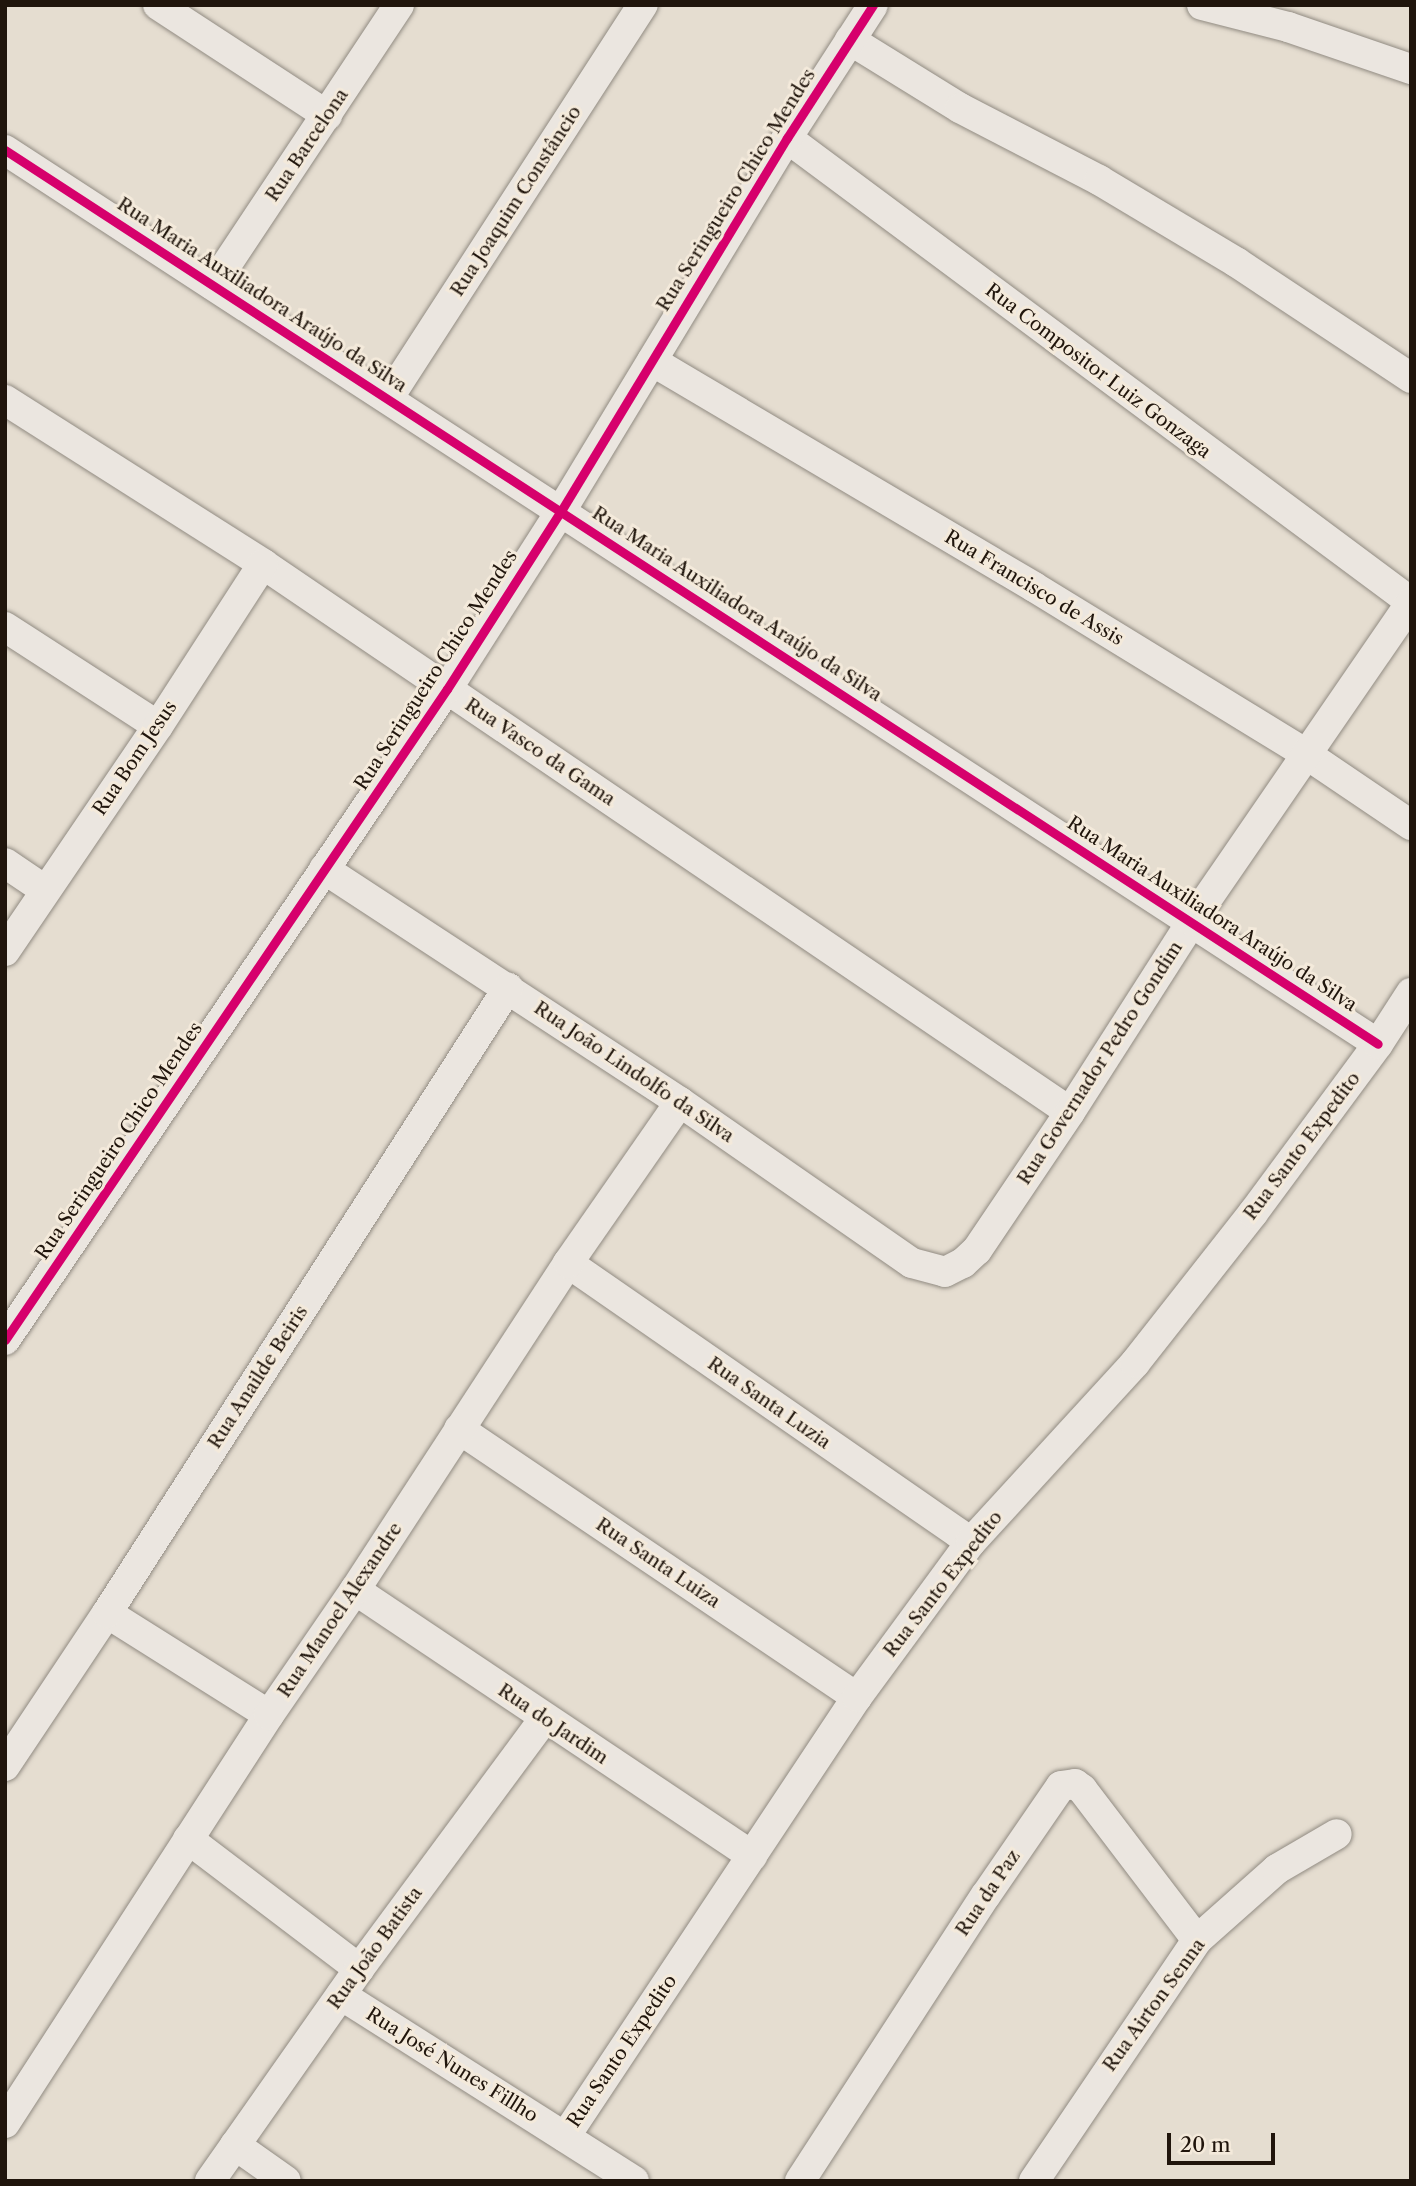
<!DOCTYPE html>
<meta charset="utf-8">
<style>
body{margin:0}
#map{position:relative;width:1416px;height:2186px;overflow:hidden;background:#e5ddd0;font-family:"Libre Caslon Text",serif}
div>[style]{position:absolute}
.roads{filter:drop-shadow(0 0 2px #918b82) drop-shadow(0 0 2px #918b82)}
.street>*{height:30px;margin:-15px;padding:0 15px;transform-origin:15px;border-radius:15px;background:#ebe6e0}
.cycleway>*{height:9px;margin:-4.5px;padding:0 4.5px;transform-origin:4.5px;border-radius:4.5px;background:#d6006c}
span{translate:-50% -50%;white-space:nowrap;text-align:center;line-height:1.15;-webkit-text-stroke:6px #f4eadb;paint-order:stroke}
.street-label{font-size:19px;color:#20150c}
.frame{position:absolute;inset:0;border:7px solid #20150c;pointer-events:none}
.scale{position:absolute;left:1167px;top:2133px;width:108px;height:32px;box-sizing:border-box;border:4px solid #20150c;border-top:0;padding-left:9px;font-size:21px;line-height:24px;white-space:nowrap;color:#20150c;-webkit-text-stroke:5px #f4eadb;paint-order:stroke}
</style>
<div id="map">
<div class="roads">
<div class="street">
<div style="left:158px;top:5px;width:202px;rotate:33.1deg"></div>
<div style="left:1202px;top:5px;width:89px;rotate:14.3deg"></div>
<div style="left:1288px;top:27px;width:130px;rotate:18.9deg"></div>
<div style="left:850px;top:40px;width:129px;rotate:31.7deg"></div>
<div style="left:960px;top:108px;width:157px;rotate:27.4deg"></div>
<div style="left:1099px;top:180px;width:160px;rotate:30.9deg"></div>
<div style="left:1236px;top:262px;width:210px;rotate:33.5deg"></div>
<div style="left:787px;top:138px;width:778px;rotate:36.63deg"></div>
<div style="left:5px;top:150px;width:1638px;rotate:33.07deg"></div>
<div style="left:213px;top:285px;width:336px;rotate:-56.4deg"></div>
<div style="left:652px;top:361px;width:444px;rotate:30.6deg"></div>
<div style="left:1034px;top:587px;width:319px;rotate:31.5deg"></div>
<div style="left:1306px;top:754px;width:127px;rotate:34.1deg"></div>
<div style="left:389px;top:397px;width:467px;rotate:-57.1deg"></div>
<div style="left:5px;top:400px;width:306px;rotate:32.4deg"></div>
<div style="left:263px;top:564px;width:975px;rotate:34.18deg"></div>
<div style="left:5px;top:627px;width:182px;rotate:32.9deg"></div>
<div style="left:5px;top:863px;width:48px;rotate:34deg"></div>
<div style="left:324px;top:869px;width:425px;rotate:33.2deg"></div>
<div style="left:680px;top:1102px;width:282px;rotate:34.8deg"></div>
<div style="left:912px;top:1263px;width:34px;rotate:15deg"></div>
<div style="left:945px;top:1272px;width:20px;rotate:-27deg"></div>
<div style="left:963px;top:1263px;width:19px;rotate:-43deg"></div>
<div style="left:977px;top:1250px;width:166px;rotate:-56deg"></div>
<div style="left:1070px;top:1112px;width:227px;rotate:-57.4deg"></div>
<div style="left:1192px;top:921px;width:387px;rotate:-55.5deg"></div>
<div style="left:5px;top:951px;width:272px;rotate:-55.8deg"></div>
<div style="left:158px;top:726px;width:193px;rotate:-57.1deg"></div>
<div style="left:568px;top:1263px;width:490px;rotate:34.7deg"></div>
<div style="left:5px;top:1340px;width:787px;rotate:-55.83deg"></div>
<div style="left:447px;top:689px;width:211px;rotate:-57.4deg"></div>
<div style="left:561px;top:511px;width:436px;rotate:-58.8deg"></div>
<div style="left:787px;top:138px;width:158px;rotate:-57.1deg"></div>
<div style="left:459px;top:1429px;width:480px;rotate:34deg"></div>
<div style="left:355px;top:1590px;width:478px;rotate:33.8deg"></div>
<div style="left:107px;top:1613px;width:191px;rotate:32.2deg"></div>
<div style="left:5px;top:1766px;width:184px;rotate:-56.3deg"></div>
<div style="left:107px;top:1613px;width:743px;rotate:-57.32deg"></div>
<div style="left:188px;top:1839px;width:215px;rotate:37.2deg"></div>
<div style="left:341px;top:1995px;width:347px;rotate:32.4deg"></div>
<div style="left:5px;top:2123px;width:486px;rotate:-57.1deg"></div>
<div style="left:269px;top:1715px;width:152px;rotate:-55.5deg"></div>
<div style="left:355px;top:1590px;width:390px;rotate:-56.9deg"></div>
<div style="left:568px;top:1263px;width:196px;rotate:-55.2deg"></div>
<div style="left:565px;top:2137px;width:528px;rotate:-56.43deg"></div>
<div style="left:857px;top:1697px;width:192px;rotate:-53.7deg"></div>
<div style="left:971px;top:1542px;width:243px;rotate:-47.5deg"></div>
<div style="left:1135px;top:1363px;width:191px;rotate:-51.8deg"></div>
<div style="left:1253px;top:1213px;width:210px;rotate:-53.5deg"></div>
<div style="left:1378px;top:1044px;width:61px;rotate:-57.1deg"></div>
<div style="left:235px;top:2145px;width:62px;rotate:35.2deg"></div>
<div style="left:210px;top:2181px;width:259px;rotate:-54.9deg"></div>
<div style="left:359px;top:1969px;width:312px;rotate:-53.5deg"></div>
<div style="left:800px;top:2181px;width:341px;rotate:-57deg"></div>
<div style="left:986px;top:1895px;width:132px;rotate:-55.5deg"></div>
<div style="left:1061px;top:1786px;width:14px;rotate:-8deg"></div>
<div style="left:1075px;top:1784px;width:9px;rotate:36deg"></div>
<div style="left:1082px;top:1789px;width:190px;rotate:52.7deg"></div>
<div style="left:1034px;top:2181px;width:291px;rotate:-55.9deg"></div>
<div style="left:1197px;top:1940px;width:107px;rotate:-41.6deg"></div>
<div style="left:1277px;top:1869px;width:69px;rotate:-30.3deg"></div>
</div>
</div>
<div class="cycleway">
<div style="left:5px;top:150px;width:1638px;rotate:33.07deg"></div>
<div style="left:5px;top:1340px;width:787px;rotate:-55.83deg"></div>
<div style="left:447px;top:689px;width:211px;rotate:-57.4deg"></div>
<div style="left:561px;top:511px;width:436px;rotate:-58.8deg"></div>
<div style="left:787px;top:138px;width:158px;rotate:-57.1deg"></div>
</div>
<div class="street-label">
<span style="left:307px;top:145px;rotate:-56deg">Rua Barcelona</span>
<span style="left:736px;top:190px;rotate:-58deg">Rua Seringueiro Chico Mendes</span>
<span style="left:516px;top:201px;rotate:-57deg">Rua Joaquim Constâncio</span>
<span style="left:262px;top:295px;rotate:33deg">Rua Maria Auxiliadora Araújo da Silva</span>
<span style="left:1098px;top:371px;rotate:37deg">Rua Compositor Luiz Gonzaga</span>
<span style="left:1034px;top:588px;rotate:31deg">Rua Francisco de Assis</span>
<span style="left:737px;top:604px;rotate:33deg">Rua Maria Auxiliadora Araújo da Silva</span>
<span style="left:436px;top:670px;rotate:-57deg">Rua Seringueiro Chico Mendes</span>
<span style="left:540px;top:752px;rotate:34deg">Rua Vasco da Gama</span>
<span style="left:135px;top:758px;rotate:-56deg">Rua Bom Jesus</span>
<span style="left:1212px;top:914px;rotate:33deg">Rua Maria Auxiliadora Araújo da Silva</span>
<span style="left:1100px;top:1063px;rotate:-57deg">Rua Governador Pedro Gondim</span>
<span style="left:634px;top:1072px;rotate:34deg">Rua João Lindolfo da Silva</span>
<span style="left:119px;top:1141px;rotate:-56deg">Rua Seringueiro Chico Mendes</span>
<span style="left:1302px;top:1146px;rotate:-53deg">Rua Santo Expedito</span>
<span style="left:258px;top:1377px;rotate:-57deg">Rua Anailde Beiris</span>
<span style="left:769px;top:1403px;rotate:35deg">Rua Santa Luzia</span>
<span style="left:658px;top:1563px;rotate:34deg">Rua Santa Luiza</span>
<span style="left:943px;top:1584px;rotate:-52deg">Rua Santo Expedito</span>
<span style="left:340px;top:1610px;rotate:-56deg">Rua Manoel Alexandre</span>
<span style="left:553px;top:1724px;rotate:34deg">Rua do Jardim</span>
<span style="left:988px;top:1893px;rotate:-56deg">Rua da Paz</span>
<span style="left:375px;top:1948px;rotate:-54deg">Rua João Batista</span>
<span style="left:1154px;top:2005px;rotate:-54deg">Rua Airton Senna</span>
<span style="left:622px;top:2051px;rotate:-56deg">Rua Santo Expedito</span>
<span style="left:452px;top:2065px;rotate:32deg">Rua José Nunes Fillho</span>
</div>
<div class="frame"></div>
<div class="scale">20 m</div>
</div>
